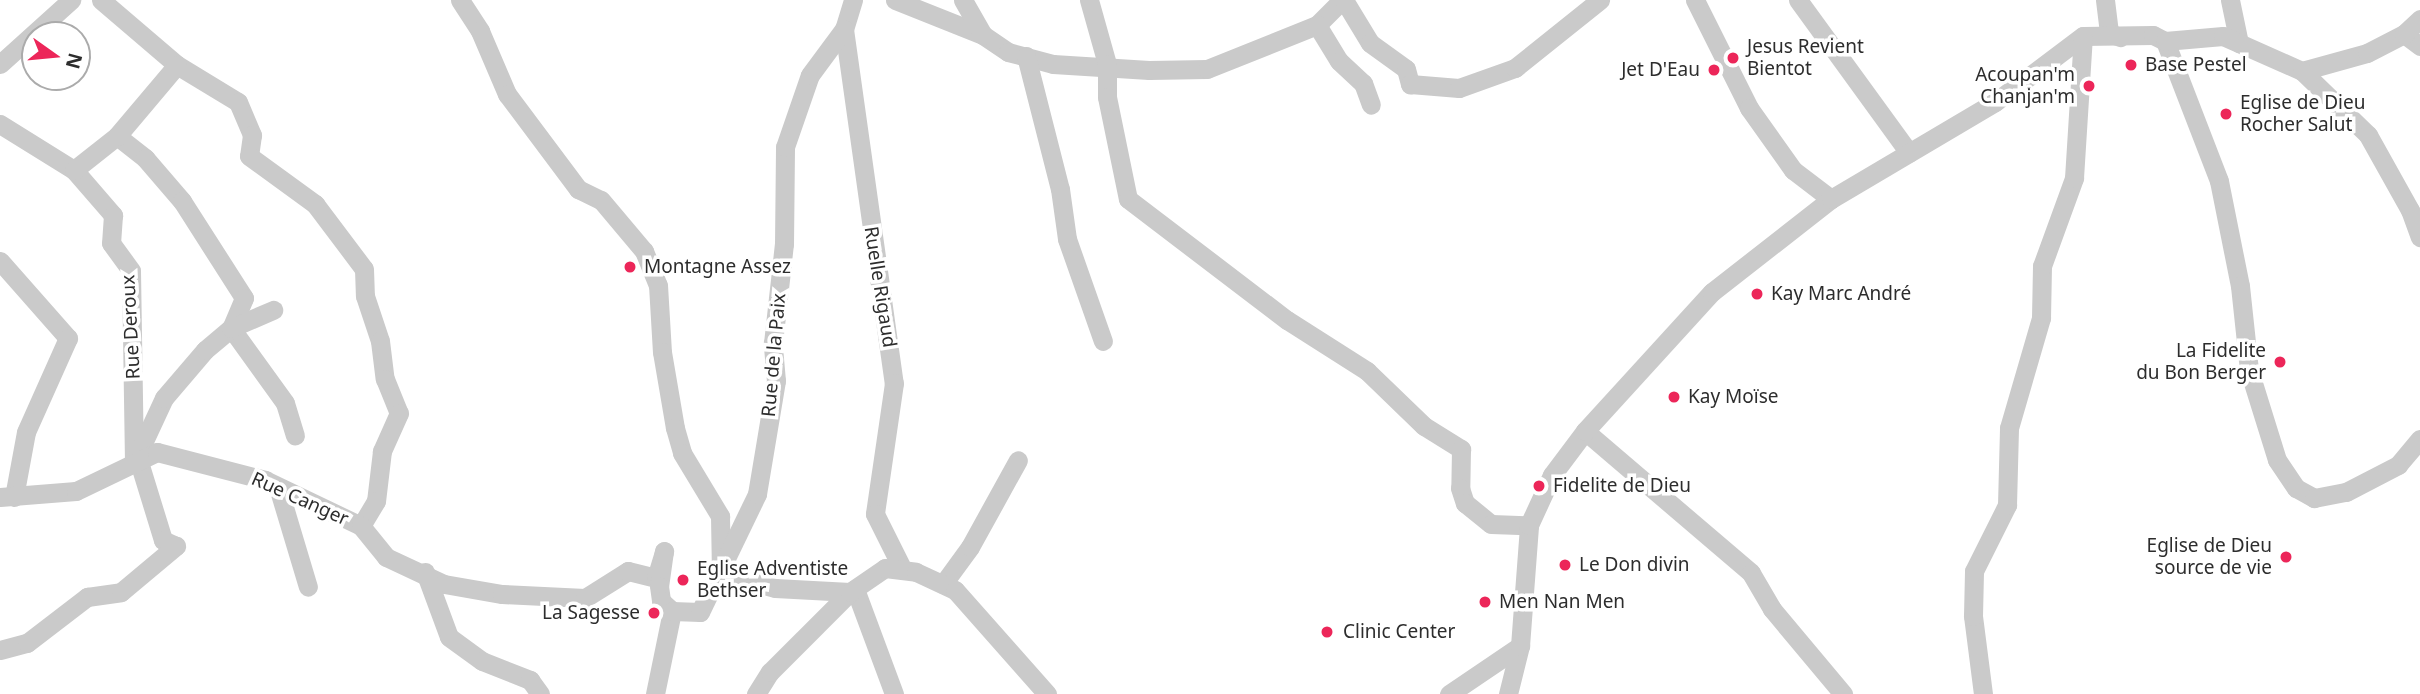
<!DOCTYPE html>
<meta charset="utf-8">
<style>
body{margin:0}
#map{position:relative;width:2420px;height:694px;overflow:hidden;background:#fff;font-family:"Noto Sans",sans-serif}
div>[style]{position:absolute}
.minor>*{height:19px;margin:-9.5px;padding:0 9.5px;transform-origin:9.5px;border-radius:9.5px;background:#cacaca}
.dots>*{width:19px;height:19px;translate:-50% -50%;box-sizing:border-box;border:4px solid #fff;border-radius:50%}
span{translate:-50% -50%;white-space:nowrap;text-align:center;line-height:1.15;-webkit-text-stroke:7px #fff;paint-order:stroke}
.poi-label{font-size:19px;color:#2d2d2d}
.left{translate:0 -50%;text-align:left}
.right{translate:-100% -50%;text-align:right}
.street-label{font-size:19px;color:#2d2d2d}
.north{position:absolute;left:21px;top:21px;width:70px;height:70px;box-sizing:border-box;background:#fff;border:2px solid #ababab;border-radius:50%;rotate:105deg;font-size:19px;font-weight:700;line-height:28px;text-align:center;color:#2d2d2d}
.north::after{content:'';display:block;margin:auto;width:24px;height:32px;background:#ec2659;clip-path:polygon(50% 0,100% 100%,50% 72%,0 100%)}
</style>
<div id="map">
<div class="minor">
<div style="left:101px;top:0;width:100px;rotate:40.5deg"></div>
<div style="left:177px;top:65px;width:71px;rotate:31.2deg"></div>
<div style="left:238px;top:102px;width:36px;rotate:67deg"></div>
<div style="left:252px;top:135px;width:21px;rotate:98deg"></div>
<div style="left:249px;top:156px;width:82px;rotate:36deg"></div>
<div style="left:315px;top:204px;width:81px;rotate:53deg"></div>
<div style="left:364px;top:269px;width:27px;rotate:88deg"></div>
<div style="left:365px;top:296px;width:47px;rotate:71.6deg"></div>
<div style="left:380px;top:341px;width:38px;rotate:83deg"></div>
<div style="left:385px;top:379px;width:37px;rotate:68deg"></div>
<div style="left:399px;top:413px;width:42px;rotate:114.1deg"></div>
<div style="left:382px;top:451px;width:50px;rotate:96.8deg"></div>
<div style="left:376px;top:501px;width:29px;rotate:121deg"></div>
<div style="left:460px;top:0;width:37px;rotate:57deg"></div>
<div style="left:480px;top:31px;width:69px;rotate:66.8deg"></div>
<div style="left:507px;top:94px;width:119px;rotate:53.2deg"></div>
<div style="left:578px;top:189px;width:25px;rotate:26deg"></div>
<div style="left:601px;top:200px;width:67px;rotate:49.9deg"></div>
<div style="left:644px;top:251px;width:37px;rotate:68deg"></div>
<div style="left:658px;top:285px;width:67px;rotate:86.6deg"></div>
<div style="left:662px;top:352px;width:77px;rotate:80.3deg"></div>
<div style="left:675px;top:428px;width:26px;rotate:74deg"></div>
<div style="left:682px;top:453px;width:74px;rotate:58.9deg"></div>
<div style="left:720px;top:516px;width:58px;rotate:89deg"></div>
<div style="left:721px;top:574px;width:56px;rotate:14.5deg"></div>
<div style="left:775px;top:588px;width:75px;rotate:3.1deg"></div>
<div style="left:853px;top:0;width:30px;rotate:107deg"></div>
<div style="left:844px;top:29px;width:358px;rotate:82deg"></div>
<div style="left:894px;top:383px;width:132px;rotate:98.3deg"></div>
<div style="left:875px;top:514px;width:60px;rotate:63.4deg"></div>
<div style="left:895px;top:0;width:95px;rotate:21.7deg"></div>
<div style="left:983px;top:35px;width:30px;rotate:34deg"></div>
<div style="left:1008px;top:52px;width:47px;rotate:14.9deg"></div>
<div style="left:1053px;top:64px;width:96px;rotate:3.6deg"></div>
<div style="left:1149px;top:70px;width:58px;rotate:-1deg"></div>
<div style="left:1207px;top:69px;width:118px;rotate:-21.8deg"></div>
<div style="left:1317px;top:25px;width:35px;rotate:-45deg"></div>
<div style="left:963px;top:0;width:40px;rotate:60.3deg"></div>
<div style="left:1089px;top:0;width:66px;rotate:74.3deg"></div>
<div style="left:1107px;top:64px;width:33px;rotate:90deg"></div>
<div style="left:1107px;top:97px;width:104px;rotate:78.4deg"></div>
<div style="left:1128px;top:199px;width:200px;rotate:37.3deg"></div>
<div style="left:1287px;top:320px;width:95px;rotate:32.5deg"></div>
<div style="left:1367px;top:371px;width:79px;rotate:44deg"></div>
<div style="left:1424px;top:426px;width:44px;rotate:31.9deg"></div>
<div style="left:1461px;top:449px;width:39px;rotate:91deg"></div>
<div style="left:1460px;top:488px;width:16px;rotate:72deg"></div>
<div style="left:1465px;top:503px;width:33px;rotate:39deg"></div>
<div style="left:1491px;top:524px;width:38px;rotate:2deg"></div>
<div style="left:1344px;top:0;width:50px;rotate:58.8deg"></div>
<div style="left:1370px;top:43px;width:44px;rotate:35.8deg"></div>
<div style="left:1406px;top:69px;width:16px;rotate:75deg"></div>
<div style="left:1410px;top:84px;width:49px;rotate:4.7deg"></div>
<div style="left:1459px;top:88px;width:59px;rotate:-19.7deg"></div>
<div style="left:1515px;top:68px;width:109px;rotate:-38.7deg"></div>
<div style="left:1695px;top:0;width:121px;rotate:63.4deg"></div>
<div style="left:1749px;top:108px;width:76px;rotate:54.6deg"></div>
<div style="left:1793px;top:170px;width:48px;rotate:37.3deg"></div>
<div style="left:1798px;top:0;width:189px;rotate:54deg"></div>
<div style="left:2105px;top:0;width:33px;rotate:83deg"></div>
<div style="left:2109px;top:33px;width:12px;rotate:20deg"></div>
<div style="left:2230px;top:0;width:44px;rotate:78.2deg"></div>
<div style="left:1317px;top:25px;width:42px;rotate:58.6deg"></div>
<div style="left:1339px;top:61px;width:33px;rotate:43deg"></div>
<div style="left:1363px;top:83px;width:23px;rotate:70deg"></div>
<div style="left:2404px;top:34px;width:20px;rotate:37deg"></div>
<div style="left:2165px;top:41px;width:150px;rotate:68.9deg"></div>
<div style="left:2219px;top:181px;width:107px;rotate:78.7deg"></div>
<div style="left:2240px;top:286px;width:84px;rotate:83.9deg"></div>
<div style="left:2249px;top:370px;width:94px;rotate:72.7deg"></div>
<div style="left:2277px;top:460px;width:34px;rotate:56deg"></div>
<div style="left:2296px;top:488px;width:21px;rotate:29deg"></div>
<div style="left:2314px;top:498px;width:33px;rotate:-11deg"></div>
<div style="left:2346px;top:492px;width:59px;rotate:-27.4deg"></div>
<div style="left:2398px;top:465px;width:34px;rotate:-50deg"></div>
<div style="left:1026px;top:56px;width:137px;rotate:75.7deg"></div>
<div style="left:1060px;top:189px;width:50px;rotate:82deg"></div>
<div style="left:1067px;top:239px;width:108px;rotate:70.6deg"></div>
<div style="left:0;top:64px;width:96px;rotate:-42deg"></div>
<div style="left:2302px;top:71px;width:67px;rotate:-15.5deg"></div>
<div style="left:2367px;top:53px;width:42px;rotate:-27.2deg"></div>
<div style="left:2404px;top:34px;width:22px;rotate:-43deg"></div>
<div style="left:0;top:124px;width:87px;rotate:31.9deg"></div>
<div style="left:74px;top:170px;width:60px;rotate:49.1deg"></div>
<div style="left:113px;top:215px;width:28px;rotate:94deg"></div>
<div style="left:111px;top:243px;width:34px;rotate:54deg"></div>
<div style="left:131px;top:271px;width:190px;rotate:89.1deg"></div>
<div style="left:117px;top:136px;width:36px;rotate:38deg"></div>
<div style="left:145px;top:158px;width:57px;rotate:49.3deg"></div>
<div style="left:182px;top:201px;width:115px;rotate:57.4deg"></div>
<div style="left:244px;top:298px;width:33px;rotate:113deg"></div>
<div style="left:231px;top:328px;width:92px;rotate:54.2deg"></div>
<div style="left:285px;top:403px;width:34px;rotate:73deg"></div>
<div style="left:74px;top:170px;width:55px;rotate:-38.3deg"></div>
<div style="left:117px;top:136px;width:93px;rotate:-49.8deg"></div>
<div style="left:0;top:261px;width:103px;rotate:48.6deg"></div>
<div style="left:68px;top:338px;width:103px;rotate:114.1deg"></div>
<div style="left:26px;top:432px;width:66px;rotate:100.5deg"></div>
<div style="left:1585px;top:431px;width:218px;rotate:40.5deg"></div>
<div style="left:1751px;top:573px;width:42px;rotate:59.7deg"></div>
<div style="left:1772px;top:609px;width:111px;rotate:50.1deg"></div>
<div style="left:138px;top:454px;width:62px;rotate:-65.1deg"></div>
<div style="left:164px;top:398px;width:63px;rotate:-49.5deg"></div>
<div style="left:205px;top:350px;width:34px;rotate:-40deg"></div>
<div style="left:231px;top:328px;width:46px;rotate:-23.2deg"></div>
<div style="left:134px;top:461px;width:5px;rotate:11deg"></div>
<div style="left:139px;top:462px;width:82px;rotate:72.9deg"></div>
<div style="left:163px;top:540px;width:14px;rotate:25deg"></div>
<div style="left:278px;top:487px;width:104px;rotate:73.3deg"></div>
<div style="left:0;top:497px;width:76px;rotate:-4.5deg"></div>
<div style="left:76px;top:491px;width:90px;rotate:-25.7deg"></div>
<div style="left:157px;top:452px;width:112px;rotate:14.5deg"></div>
<div style="left:265px;top:480px;width:106px;rotate:25.6deg"></div>
<div style="left:361px;top:526px;width:40px;rotate:51deg"></div>
<div style="left:386px;top:557px;width:64px;rotate:25deg"></div>
<div style="left:444px;top:584px;width:59px;rotate:9.8deg"></div>
<div style="left:502px;top:594px;width:83px;rotate:2.8deg"></div>
<div style="left:585px;top:598px;width:51px;rotate:-32.1deg"></div>
<div style="left:628px;top:571px;width:29px;rotate:14deg"></div>
<div style="left:656px;top:578px;width:28px;rotate:-73deg"></div>
<div style="left:664px;top:551px;width:35px;rotate:98deg"></div>
<div style="left:659px;top:586px;width:15px;rotate:82deg"></div>
<div style="left:661px;top:601px;width:15px;rotate:42deg"></div>
<div style="left:425px;top:572px;width:69px;rotate:69.7deg"></div>
<div style="left:449px;top:637px;width:41px;rotate:36deg"></div>
<div style="left:482px;top:661px;width:52px;rotate:21.6deg"></div>
<div style="left:530px;top:680px;width:17px;rotate:54deg"></div>
<div style="left:943px;top:584px;width:46px;rotate:-53.9deg"></div>
<div style="left:970px;top:547px;width:99px;rotate:-61.1deg"></div>
<div style="left:855px;top:589px;width:112px;rotate:69.6deg"></div>
<div style="left:0;top:650px;width:28px;rotate:-15deg"></div>
<div style="left:27px;top:643px;width:76px;rotate:-37.5deg"></div>
<div style="left:87px;top:597px;width:34px;rotate:-8deg"></div>
<div style="left:121px;top:592px;width:72px;rotate:-39.9deg"></div>
<div style="left:655px;top:694px;width:85px;rotate:-78.4deg"></div>
<div style="left:672px;top:611px;width:28px;rotate:2deg"></div>
<div style="left:700px;top:612px;width:131px;rotate:-64.2deg"></div>
<div style="left:757px;top:494px;width:115px;rotate:-80.5deg"></div>
<div style="left:776px;top:381px;width:38px;rotate:-95deg"></div>
<div style="left:773px;top:343px;width:100px;rotate:-83.7deg"></div>
<div style="left:784px;top:244px;width:97px;rotate:-89.4deg"></div>
<div style="left:785px;top:147px;width:76px;rotate:-70.9deg"></div>
<div style="left:810px;top:75px;width:57px;rotate:-53.5deg"></div>
<div style="left:756px;top:694px;width:26px;rotate:-58deg"></div>
<div style="left:770px;top:672px;width:113px;rotate:-45deg"></div>
<div style="left:850px;top:592px;width:42px;rotate:-34.4deg"></div>
<div style="left:885px;top:568px;width:31px;rotate:7deg"></div>
<div style="left:916px;top:572px;width:43px;rotate:24.8deg"></div>
<div style="left:955px;top:590px;width:139px;rotate:48.5deg"></div>
<div style="left:1449px;top:694px;width:86px;rotate:-34.1deg"></div>
<div style="left:1508px;top:694px;width:49px;rotate:-76deg"></div>
<div style="left:1520px;top:646px;width:121px;rotate:-85.7deg"></div>
<div style="left:1529px;top:525px;width:55px;rotate:-65.3deg"></div>
<div style="left:1552px;top:475px;width:55px;rotate:-53.1deg"></div>
<div style="left:1585px;top:431px;width:188px;rotate:-47.6deg"></div>
<div style="left:1712px;top:292px;width:151px;rotate:-38deg"></div>
<div style="left:1831px;top:199px;width:191px;rotate:-30.6deg"></div>
<div style="left:1995px;top:102px;width:110px;rotate:-36.9deg"></div>
<div style="left:2083px;top:36px;width:70px;rotate:-0.8deg"></div>
<div style="left:2153px;top:35px;width:13px;rotate:27deg"></div>
<div style="left:2165px;top:41px;width:58px;rotate:-4.9deg"></div>
<div style="left:2223px;top:36px;width:86px;rotate:23.9deg"></div>
<div style="left:2302px;top:71px;width:92px;rotate:44.1deg"></div>
<div style="left:2368px;top:135px;width:86px;rotate:60.8deg"></div>
<div style="left:2410px;top:210px;width:29px;rotate:70deg"></div>
<div style="left:1983px;top:694px;width:79px;rotate:-97.3deg"></div>
<div style="left:1973px;top:616px;width:45px;rotate:-88.7deg"></div>
<div style="left:1974px;top:571px;width:74px;rotate:-63.4deg"></div>
<div style="left:2007px;top:505px;width:77px;rotate:-88.5deg"></div>
<div style="left:2009px;top:428px;width:115px;rotate:-73.8deg"></div>
<div style="left:2041px;top:318px;width:52px;rotate:-88.9deg"></div>
<div style="left:2042px;top:266px;width:94px;rotate:-70deg"></div>
<div style="left:2074px;top:178px;width:142px;rotate:-86.4deg"></div>
</div>
<div class="dots">
<div style="left:1733px;top:58px;background:#ec2659"></div>
<div style="left:2131px;top:65px;background:#ec2659"></div>
<div style="left:1714px;top:70px;background:#ec2659"></div>
<div style="left:2089px;top:86px;background:#ec2659"></div>
<div style="left:2226px;top:114px;background:#ec2659"></div>
<div style="left:630px;top:267px;background:#ec2659"></div>
<div style="left:1757px;top:294px;background:#ec2659"></div>
<div style="left:2280px;top:362px;background:#ec2659"></div>
<div style="left:1674px;top:397px;background:#ec2659"></div>
<div style="left:1539px;top:486px;background:#ec2659"></div>
<div style="left:2286px;top:557px;background:#ec2659"></div>
<div style="left:1565px;top:565px;background:#ec2659"></div>
<div style="left:683px;top:580px;background:#ec2659"></div>
<div style="left:1485px;top:602px;background:#ec2659"></div>
<div style="left:654px;top:613px;background:#ec2659"></div>
<div style="left:1327px;top:632px;background:#ec2659"></div>
</div>
<div class="poi-label">
<span class="left" style="left:1747px;top:58px">Jesus Revient<br>Bientot</span>
<span class="left" style="left:2145px;top:65px">Base Pestel</span>
<span class="right" style="left:1700px;top:70px">Jet D'Eau</span>
<span class="right" style="left:2075px;top:86px">Acoupan'm<br>Chanjan'm</span>
<span class="left" style="left:2240px;top:114px">Eglise de Dieu<br>Rocher Salut</span>
<span class="left" style="left:644px;top:267px">Montagne Assez</span>
<span class="left" style="left:1771px;top:294px">Kay Marc André</span>
<span class="right" style="left:2266px;top:362px">La Fidelite<br>du Bon Berger</span>
<span class="left" style="left:1688px;top:397px">Kay Moïse</span>
<span class="left" style="left:1553px;top:486px">Fidelite de Dieu</span>
<span class="right" style="left:2272px;top:557px">Eglise de Dieu<br>source de vie</span>
<span class="left" style="left:1579px;top:565px">Le Don divin</span>
<span class="left" style="left:697px;top:580px">Eglise Adventiste<br>Bethser</span>
<span class="left" style="left:1499px;top:602px">Men Nan Men</span>
<span class="right" style="left:640px;top:613px">La Sagesse</span>
<span class="left" style="left:1343px;top:632px">Clinic Center</span>
</div>
<div class="street-label">
<span style="left:880px;top:287px;rotate:81deg">Ruelle Rigaud</span>
<span style="left:131px;top:327px;rotate:-93deg">Rue Deroux</span>
<span style="left:774px;top:355px;rotate:-85deg">Rue de la Paix</span>
<span style="left:300px;top:499px;rotate:24deg">Rue Canger</span>
</div>
<div class="north">N</div>
</div>
